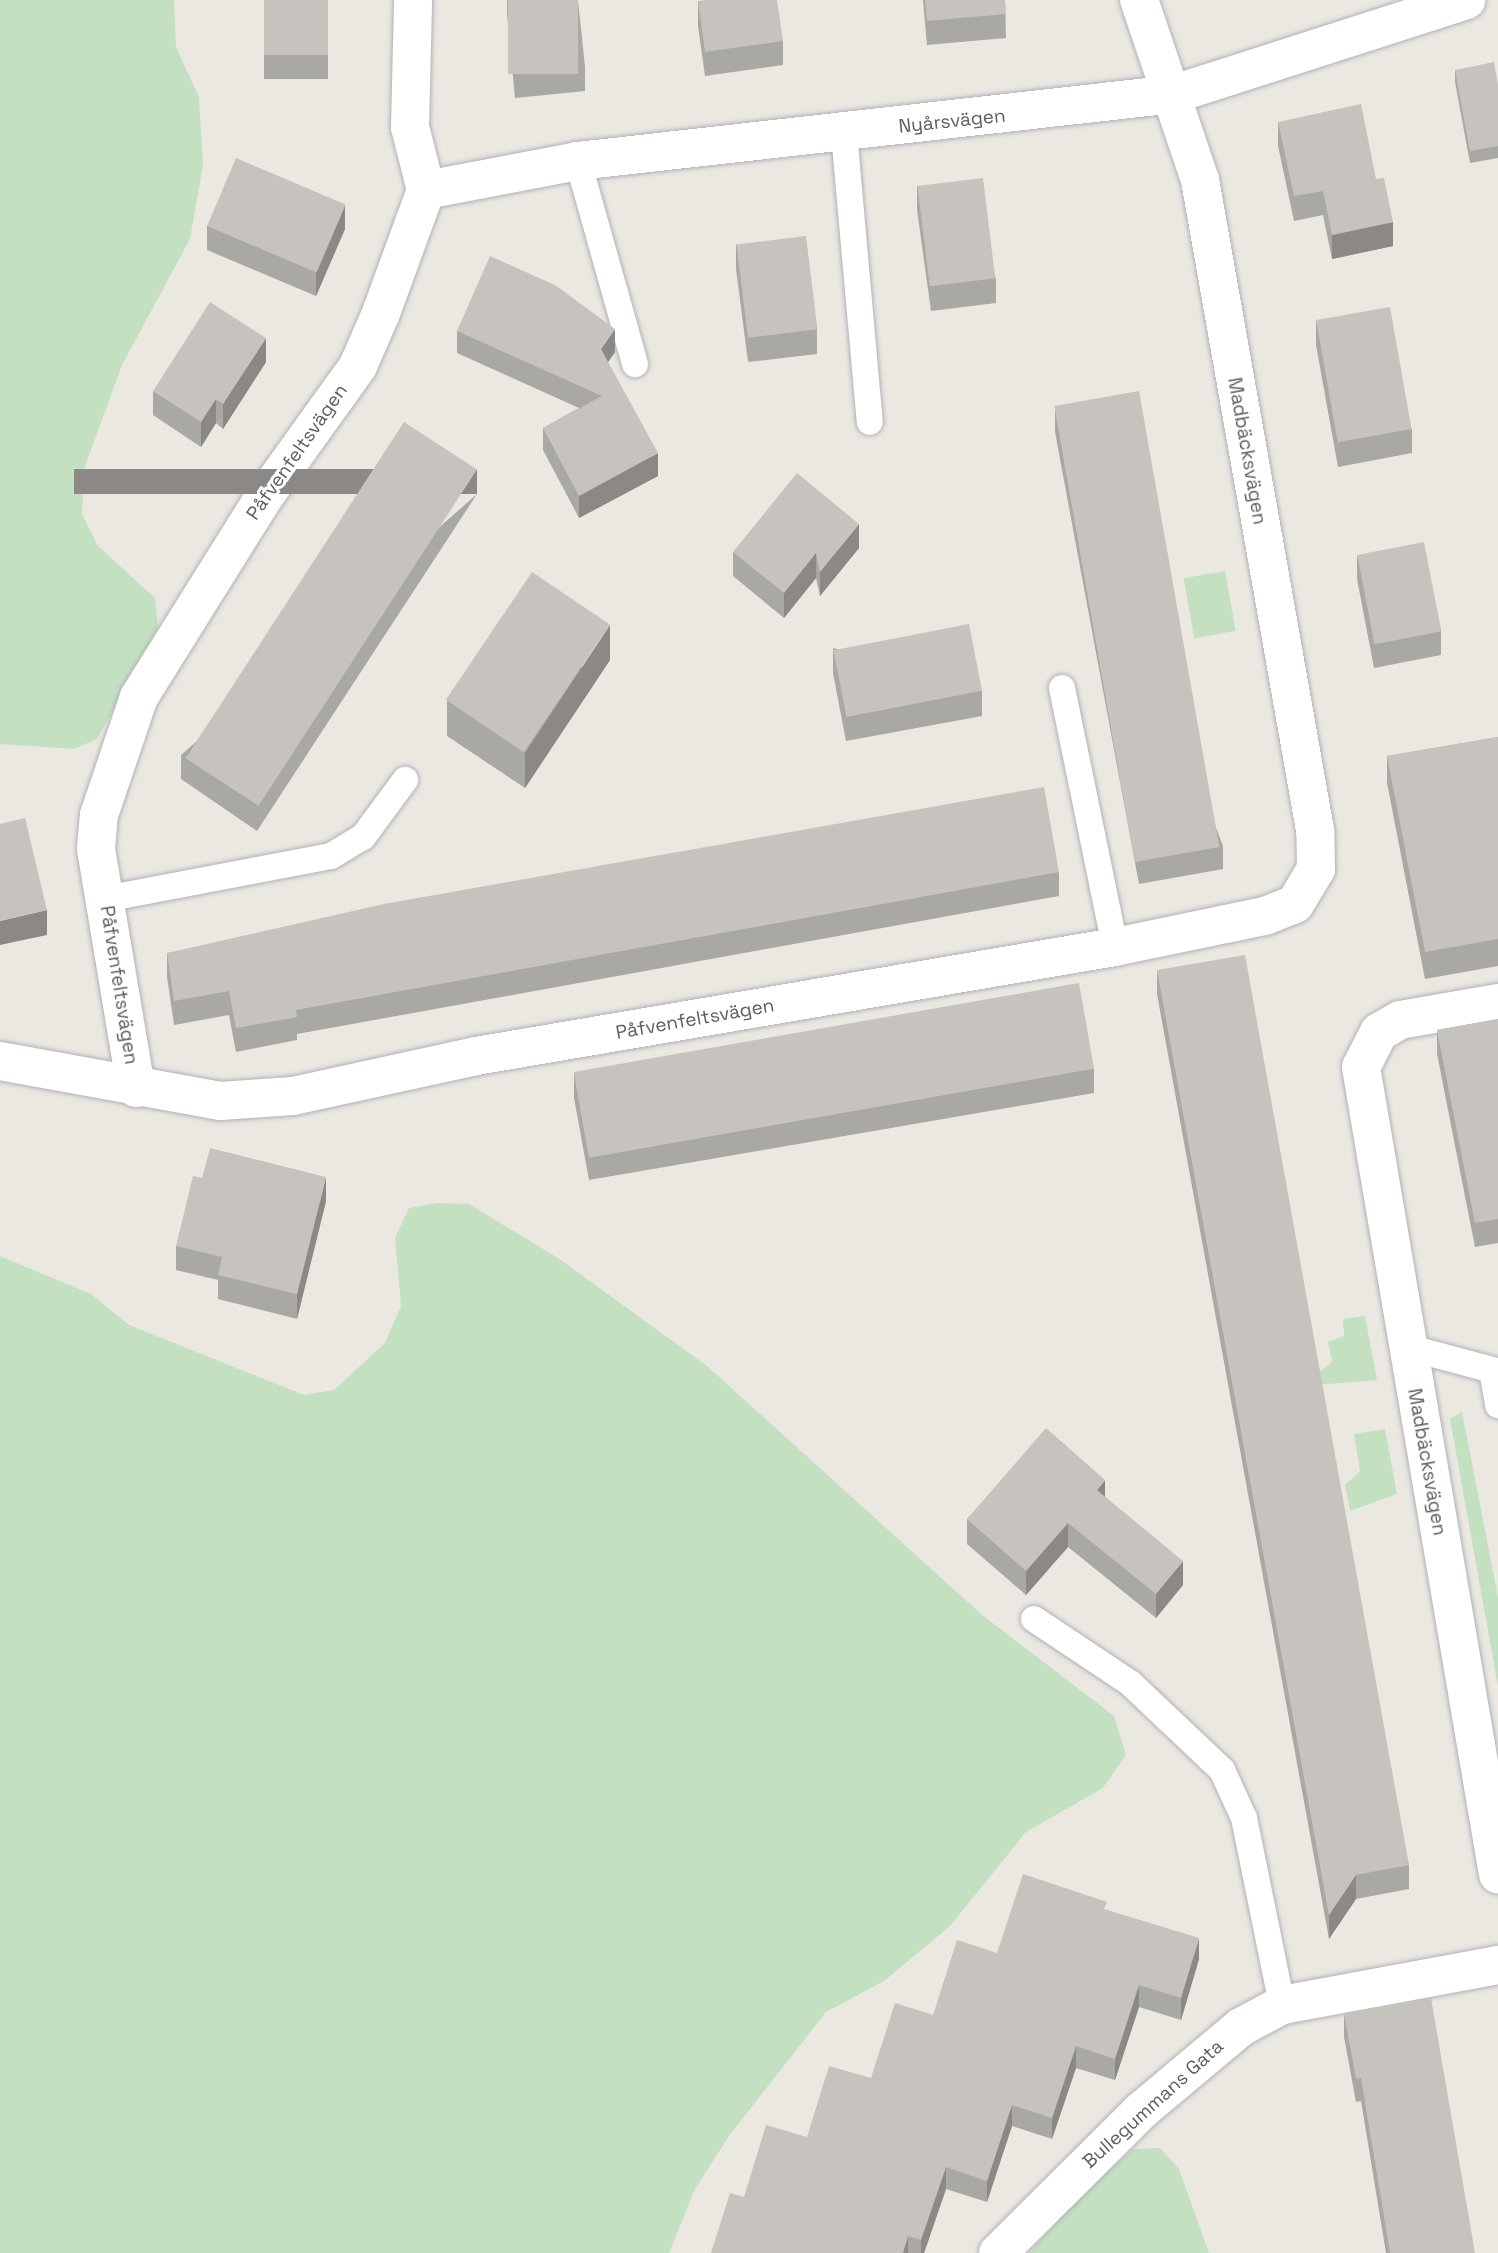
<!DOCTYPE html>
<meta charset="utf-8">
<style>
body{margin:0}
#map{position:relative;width:1498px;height:2253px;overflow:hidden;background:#ebe8e2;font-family:"Space Grotesk",sans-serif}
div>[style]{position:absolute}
.green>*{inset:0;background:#c3e0c1;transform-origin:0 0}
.roads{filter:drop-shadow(0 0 2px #afb2b6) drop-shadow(0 0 2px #afb2b6)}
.lane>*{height:26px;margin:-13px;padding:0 13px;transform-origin:13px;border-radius:13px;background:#fff}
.street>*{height:38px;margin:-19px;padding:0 19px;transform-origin:19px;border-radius:19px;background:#fff}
.wall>*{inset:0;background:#aaa8a4;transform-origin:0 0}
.shaded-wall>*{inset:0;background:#8b8886;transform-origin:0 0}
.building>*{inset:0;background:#c6c3bf;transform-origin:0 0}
span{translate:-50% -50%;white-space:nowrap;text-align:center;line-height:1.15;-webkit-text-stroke:6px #fff;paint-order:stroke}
.street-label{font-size:19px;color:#5a5e61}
</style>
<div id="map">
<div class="green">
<div style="clip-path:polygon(0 0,174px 0,176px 47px,199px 97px,203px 165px,190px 239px,122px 365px,84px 469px,82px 514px,98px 546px,155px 598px,158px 628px,97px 739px,74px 749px,0 744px)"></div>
<div style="left:1225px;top:571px;width:61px;height:42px;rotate:80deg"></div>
<div style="clip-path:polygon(438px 1203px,469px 1204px,558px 1258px,707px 1366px,981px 1614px,1114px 1716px,1126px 1755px,1103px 1788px,1026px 1832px,950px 1926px,884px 1981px,826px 2012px,729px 2136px,695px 2189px,669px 2253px,0 2253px,0 1256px,91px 1294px,129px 1325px,304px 1395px,334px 1390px,385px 1343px,401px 1306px,395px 1238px,409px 1208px)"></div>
<div style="clip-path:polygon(1365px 1316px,1377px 1380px,1316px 1385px,1316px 1374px,1332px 1362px,1328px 1342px,1344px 1336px,1343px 1319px)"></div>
<div style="clip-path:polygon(1462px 1412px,1498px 1597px,1498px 1686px,1450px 1419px)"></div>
<div style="clip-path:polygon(1385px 1429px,1397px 1494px,1350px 1511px,1345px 1485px,1360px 1471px,1354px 1434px)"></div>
<div style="clip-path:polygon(1160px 2148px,1179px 2169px,1209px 2253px,1029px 2253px,1087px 2188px,1134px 2149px)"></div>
</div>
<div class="roads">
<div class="lane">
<div style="left:844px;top:133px;width:290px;rotate:84.9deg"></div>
<div style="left:578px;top:161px;width:211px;rotate:74.3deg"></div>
<div style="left:1062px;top:688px;width:264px;rotate:78.4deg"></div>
<div style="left:105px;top:899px;width:230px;rotate:-10.8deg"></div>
<div style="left:331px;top:856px;width:37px;rotate:-31deg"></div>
<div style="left:363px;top:837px;width:71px;rotate:-53.6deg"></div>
<div style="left:1407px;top:1347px;width:88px;rotate:15.1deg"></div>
<div style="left:1492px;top:1370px;width:36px;rotate:80deg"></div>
<div style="left:1034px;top:1619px;width:115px;rotate:33.7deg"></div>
<div style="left:1130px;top:1683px;width:127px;rotate:43.4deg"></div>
<div style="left:1222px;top:1770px;width:53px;rotate:65.4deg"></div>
<div style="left:1244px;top:1818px;width:191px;rotate:78.5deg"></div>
</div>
<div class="street">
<div style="left:426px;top:190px;width:155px;rotate:-10.8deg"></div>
<div style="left:578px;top:161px;width:600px;rotate:-6.41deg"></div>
<div style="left:1174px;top:94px;width:307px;rotate:-17.8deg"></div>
<div style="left:1498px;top:1003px;width:99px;rotate:170.2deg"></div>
<div style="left:1400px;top:1020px;width:24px;rotate:150deg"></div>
<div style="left:1379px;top:1032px;width:39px;rotate:117deg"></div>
<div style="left:1361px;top:1067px;width:819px;rotate:80.37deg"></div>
<div style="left:0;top:1061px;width:224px;rotate:10.3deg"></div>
<div style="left:220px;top:1101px;width:73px;rotate:-3.9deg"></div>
<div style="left:293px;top:1096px;width:187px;rotate:-12.3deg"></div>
<div style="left:476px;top:1056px;width:648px;rotate:-9.68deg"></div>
<div style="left:1115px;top:947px;width:153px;rotate:-11.7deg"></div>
<div style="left:1265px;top:916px;width:32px;rotate:-22deg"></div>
<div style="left:1295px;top:904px;width:41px;rotate:-59deg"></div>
<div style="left:1316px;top:869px;width:39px;rotate:-91deg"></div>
<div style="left:1315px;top:830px;width:660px;rotate:-100.03deg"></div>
<div style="left:1200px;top:180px;width:190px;rotate:-108.7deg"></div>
<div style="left:136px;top:1088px;width:243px;rotate:-99.5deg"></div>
<div style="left:96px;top:848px;width:33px;rotate:-85deg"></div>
<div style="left:99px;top:815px;width:125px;rotate:-71.3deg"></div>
<div style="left:139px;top:697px;width:236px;rotate:-58deg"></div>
<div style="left:264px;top:497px;width:161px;rotate:-54.3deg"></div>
<div style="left:358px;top:366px;width:58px;rotate:-66.5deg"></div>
<div style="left:381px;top:313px;width:131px;rotate:-69.9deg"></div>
<div style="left:426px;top:190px;width:65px;rotate:-104.3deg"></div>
<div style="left:410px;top:127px;width:127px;rotate:-88.6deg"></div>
<div style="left:998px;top:2253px;width:203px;rotate:-44.8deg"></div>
<div style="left:1142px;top:2110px;width:129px;rotate:-40deg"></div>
<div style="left:1241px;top:2027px;width:47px;rotate:-28.2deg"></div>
<div style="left:1282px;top:2005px;width:220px;rotate:-10.5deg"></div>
</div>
</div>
<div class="wall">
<div style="left:264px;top:0;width:64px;height:79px"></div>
<div style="clip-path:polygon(507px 0,578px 0,585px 67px,585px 91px,515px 98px,507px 14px)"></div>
<div style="clip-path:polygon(923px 0,1005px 0,1006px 38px,927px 45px)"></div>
<div style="clip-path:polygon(698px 1px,783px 41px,783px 65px,705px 76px,698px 26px)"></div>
<div style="clip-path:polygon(1455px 70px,1498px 85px,1498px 158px,1470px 163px,1455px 82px)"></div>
<div style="clip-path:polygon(1278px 122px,1376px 179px,1393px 246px,1332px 259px,1323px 215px,1294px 221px,1278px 146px)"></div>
<div style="clip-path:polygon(917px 186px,996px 278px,996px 303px,931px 311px,917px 210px)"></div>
<div style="clip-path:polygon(207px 226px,345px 229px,316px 296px,207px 250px)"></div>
<div style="clip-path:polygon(736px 244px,817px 329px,817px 354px,748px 362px,736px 269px)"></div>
<div style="clip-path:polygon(1316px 321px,1412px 429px,1412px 453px,1338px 467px,1316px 345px)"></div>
<div style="clip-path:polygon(457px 331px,615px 352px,608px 362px,658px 476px,579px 518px,543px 450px,543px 428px,579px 408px,457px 353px)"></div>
<div style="clip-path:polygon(266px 362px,223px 429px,216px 423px,201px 447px,153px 415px,153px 391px)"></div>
<div style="clip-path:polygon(1055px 409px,1223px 846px,1223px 869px,1139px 884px,1055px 432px)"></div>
<div style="clip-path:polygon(477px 494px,257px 831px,181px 779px,181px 755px)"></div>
<div style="clip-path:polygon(859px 548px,820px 596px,816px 578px,784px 618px,733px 576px,733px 552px)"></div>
<div style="clip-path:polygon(1357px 555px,1441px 631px,1441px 655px,1374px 668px,1357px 579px)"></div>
<div style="clip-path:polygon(833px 648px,982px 691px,982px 716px,846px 741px,833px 673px)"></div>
<div style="clip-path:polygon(610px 660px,525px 788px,447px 736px,447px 701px)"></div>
<div style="clip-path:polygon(1498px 737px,1498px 966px,1425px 979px,1387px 783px,1387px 756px)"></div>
<div style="clip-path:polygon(1059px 872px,1059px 896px,297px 1034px,297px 1040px,236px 1052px,229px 1015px,174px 1025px,167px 977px,167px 953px)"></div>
<div style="clip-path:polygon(1157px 970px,1409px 1865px,1409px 1889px,1356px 1899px,1329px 1939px,1157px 994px)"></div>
<div style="clip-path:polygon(1498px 1019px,1498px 1243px,1475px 1247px,1437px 1054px,1437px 1030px)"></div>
<div style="clip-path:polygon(1094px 1069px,1094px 1093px,589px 1180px,574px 1098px,574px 1073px)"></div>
<div style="clip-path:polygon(326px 1201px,297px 1319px,218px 1299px,218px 1280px,176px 1270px,176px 1246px)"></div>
<div style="clip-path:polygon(1105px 1497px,1183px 1585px,1156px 1618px,1068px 1547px,1026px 1595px,967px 1544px,967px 1519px)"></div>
<div style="clip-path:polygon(1107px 1910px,1199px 1959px,1181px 2020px,1139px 2007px,1115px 2080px,1076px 2068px,1052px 2139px,1012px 2126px,987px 2202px,946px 2189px,924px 2253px,711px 2253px,744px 2197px,871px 2078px,933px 2015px,997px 1953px)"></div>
<div style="clip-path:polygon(1344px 2013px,1475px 2253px,1386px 2253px,1361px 2101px,1356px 2102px,1344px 2037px)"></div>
</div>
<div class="shaded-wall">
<div style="clip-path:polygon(345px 205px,345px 229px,316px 296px,316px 272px)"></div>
<div style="clip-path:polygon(1393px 222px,1393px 246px,1332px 259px,1332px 235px)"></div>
<div style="clip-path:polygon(615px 329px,615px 352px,601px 372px,601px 349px)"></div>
<div style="clip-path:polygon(266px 338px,266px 362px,223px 429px,223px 404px)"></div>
<div style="clip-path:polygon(216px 399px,216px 423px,201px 447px,201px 422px)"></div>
<div style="clip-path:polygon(658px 453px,658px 476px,579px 518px,579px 496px)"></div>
<div style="left:477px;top:469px;width:25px;height:403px;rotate:90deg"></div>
<div style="clip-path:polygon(859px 524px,859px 548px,820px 596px,820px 572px)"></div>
<div style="clip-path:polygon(816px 553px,816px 578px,784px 618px,784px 593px)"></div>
<div style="clip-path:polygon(610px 625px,610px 660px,525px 788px,525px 753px)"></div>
<div style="clip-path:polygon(47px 910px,47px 935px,0 945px,0 921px)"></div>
<div style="clip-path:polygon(326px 1177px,326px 1201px,297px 1319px,297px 1294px)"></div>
<div style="clip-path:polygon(1105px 1480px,1105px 1504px,1097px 1490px)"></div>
<div style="clip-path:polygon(1068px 1523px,1068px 1547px,1026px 1595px,1026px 1571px)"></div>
<div style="clip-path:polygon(1183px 1561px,1183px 1585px,1156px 1618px,1156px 1594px)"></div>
<div style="clip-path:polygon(1356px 1875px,1356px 1899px,1329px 1939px,1329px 1915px)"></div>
<div style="clip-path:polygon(1199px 1938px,1199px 1959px,1181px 2020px,1181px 1998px)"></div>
<div style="clip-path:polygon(1139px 1985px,1139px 2007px,1115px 2080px,1115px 2059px)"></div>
<div style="clip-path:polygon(1076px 2046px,1076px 2068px,1052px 2139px,1052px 2118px)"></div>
<div style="clip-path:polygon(1012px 2105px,1012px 2126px,987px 2202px,987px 2181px)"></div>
<div style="clip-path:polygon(946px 2167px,946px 2189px,924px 2253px,921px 2253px,921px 2240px)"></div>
<div style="clip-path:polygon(908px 2236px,908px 2253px,903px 2253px)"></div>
</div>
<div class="building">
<div style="left:264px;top:0;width:64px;height:55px"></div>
<div style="left:508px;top:0;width:70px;height:74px"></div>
<div style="clip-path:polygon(707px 0,777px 0,783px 41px,705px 52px,698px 1px)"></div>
<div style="clip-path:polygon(925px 0,1005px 0,1006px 14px,927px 21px)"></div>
<div style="clip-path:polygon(1494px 62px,1498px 85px,1498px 146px,1470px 151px,1455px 70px)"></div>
<div style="clip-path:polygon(1361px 104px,1376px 179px,1384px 178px,1393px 222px,1332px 235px,1323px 191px,1294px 196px,1278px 122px)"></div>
<div style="left:236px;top:158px;width:119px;height:74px;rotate:23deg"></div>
<div style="left:983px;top:178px;width:101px;height:66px;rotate:83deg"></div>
<div style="left:806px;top:236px;width:94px;height:70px;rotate:83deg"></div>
<div style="clip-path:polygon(490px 256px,555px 285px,615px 329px,601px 349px,658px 453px,579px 496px,543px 428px,602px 396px,457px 331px)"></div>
<div style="clip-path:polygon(210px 302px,266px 338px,223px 404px,216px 399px,201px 422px,153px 391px)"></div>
<div style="left:1390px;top:307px;width:124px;height:75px;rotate:80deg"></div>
<div style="left:1139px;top:391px;width:463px;height:86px;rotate:80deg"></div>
<div style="left:404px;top:422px;width:87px;height:401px;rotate:33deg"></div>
<div style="clip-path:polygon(797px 473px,859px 524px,820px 572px,816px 553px,784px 593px,733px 552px)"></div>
<div style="left:1424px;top:542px;width:91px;height:68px;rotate:79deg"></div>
<div style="left:532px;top:572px;width:94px;height:154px;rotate:34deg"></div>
<div style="left:969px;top:624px;width:68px;height:138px;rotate:79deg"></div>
<div style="clip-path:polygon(1498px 737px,1498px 939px,1425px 952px,1387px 756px)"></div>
<div style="clip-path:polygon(1044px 787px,1059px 872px,296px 1010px,297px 1017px,236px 1028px,229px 991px,174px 1001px,167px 953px,384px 904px)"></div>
<div style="clip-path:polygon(25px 818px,47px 910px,0 921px,0 824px)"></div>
<div style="clip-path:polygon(1245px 955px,1409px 1865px,1356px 1875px,1329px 1915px,1157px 970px)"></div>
<div style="left:1079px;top:983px;width:87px;height:513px;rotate:80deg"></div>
<div style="clip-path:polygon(1498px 1019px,1498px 1219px,1475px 1223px,1437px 1030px)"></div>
<div style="clip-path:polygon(210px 1148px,326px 1177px,297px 1294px,218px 1275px,222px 1257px,176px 1246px,193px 1176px,202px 1178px)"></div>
<div style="clip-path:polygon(1046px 1428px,1105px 1480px,1097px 1490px,1183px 1561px,1156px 1594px,1068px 1523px,1026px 1571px,967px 1519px)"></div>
<div style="clip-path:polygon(1023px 1874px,1107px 1902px,1104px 1909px,1199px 1938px,1181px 1998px,1139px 1985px,1115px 2059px,1076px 2046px,1052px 2118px,1012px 2105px,987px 2181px,946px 2167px,921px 2240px,908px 2236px,903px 2253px,711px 2253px,730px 2193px,744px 2197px,766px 2125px,807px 2137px,829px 2066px,871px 2078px,895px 2003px,933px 2015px,957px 1940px,997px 1953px)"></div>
<div style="clip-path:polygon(1431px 1998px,1475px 2253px,1390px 2253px,1361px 2078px,1356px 2079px,1344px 2013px)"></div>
</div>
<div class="street-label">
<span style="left:952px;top:121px;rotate:-6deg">Nyårsvägen</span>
<span style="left:1247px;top:451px;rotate:80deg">Madbäcksvägen</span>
<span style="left:297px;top:452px;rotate:-55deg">Påfvenfeltsvägen</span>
<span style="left:119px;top:985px;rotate:81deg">Påfvenfeltsvägen</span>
<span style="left:695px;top:1019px;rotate:-10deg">Påfvenfeltsvägen</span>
<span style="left:1427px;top:1462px;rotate:80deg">Madbäcksvägen</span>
<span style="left:1153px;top:2104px;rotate:-42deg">Bullegummans Gata</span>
</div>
</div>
